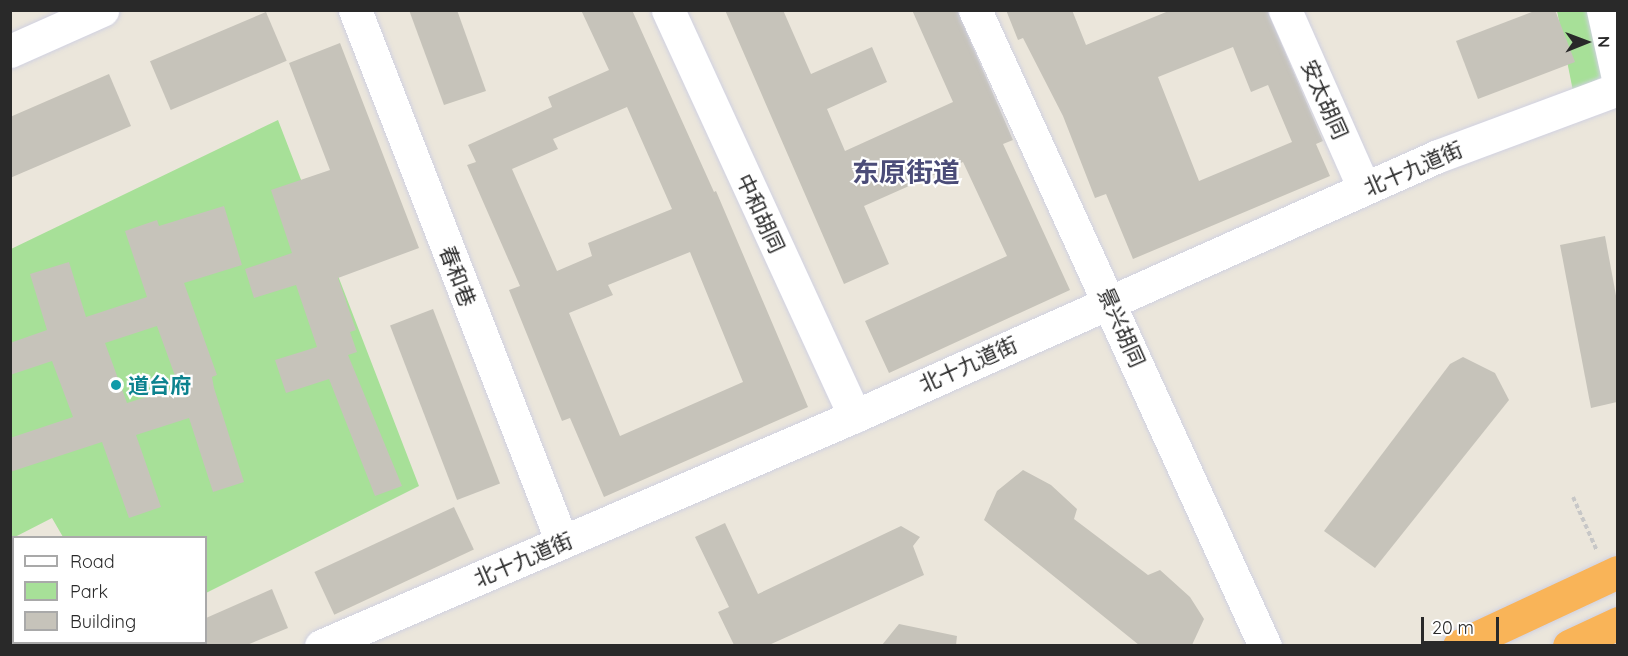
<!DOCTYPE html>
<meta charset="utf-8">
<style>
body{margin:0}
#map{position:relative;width:1628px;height:656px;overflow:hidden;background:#ebe6db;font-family:Quicksand,"Noto Sans SC",sans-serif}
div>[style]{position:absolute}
.green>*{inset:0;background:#a7e098}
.building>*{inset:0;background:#c6c3ba;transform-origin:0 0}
.path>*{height:4px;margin-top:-2px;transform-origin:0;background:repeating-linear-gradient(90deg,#c7c7c7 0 4.5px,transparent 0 7.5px)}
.roads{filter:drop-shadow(0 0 2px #d0d1e1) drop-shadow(0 0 2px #d0d1e1)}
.secondary>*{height:33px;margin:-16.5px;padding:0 16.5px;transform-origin:16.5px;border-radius:16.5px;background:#fff}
.highway>*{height:33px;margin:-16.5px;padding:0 16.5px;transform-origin:16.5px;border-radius:16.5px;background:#f9b458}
.dots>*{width:16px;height:16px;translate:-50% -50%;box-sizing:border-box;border:3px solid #fff;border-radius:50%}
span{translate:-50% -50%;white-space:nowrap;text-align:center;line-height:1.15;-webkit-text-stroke:4.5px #fff;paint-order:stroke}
.street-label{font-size:21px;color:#292929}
.culture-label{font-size:21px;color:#0d838f;font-weight:700}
.left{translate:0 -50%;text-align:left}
.district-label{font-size:27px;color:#4b4c78;font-weight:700}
.frame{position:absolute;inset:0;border:12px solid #292929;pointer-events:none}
.legend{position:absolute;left:12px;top:536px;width:195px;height:108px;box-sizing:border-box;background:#fff;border:2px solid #a9a9a9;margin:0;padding:8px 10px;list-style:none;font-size:18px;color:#292929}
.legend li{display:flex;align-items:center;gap:12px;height:30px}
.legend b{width:30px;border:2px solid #a9a9a9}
.north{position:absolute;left:1556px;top:12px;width:60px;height:60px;-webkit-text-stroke:4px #fff;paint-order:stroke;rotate:89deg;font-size:16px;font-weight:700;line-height:24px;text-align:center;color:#292929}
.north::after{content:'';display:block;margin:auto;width:21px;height:27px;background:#292929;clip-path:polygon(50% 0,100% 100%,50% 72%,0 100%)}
.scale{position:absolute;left:1421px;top:617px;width:78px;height:27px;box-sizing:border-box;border:3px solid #292929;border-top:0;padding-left:8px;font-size:18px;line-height:21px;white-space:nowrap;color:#292929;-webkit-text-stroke:4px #fff;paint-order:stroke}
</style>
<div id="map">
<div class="green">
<div style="clip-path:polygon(1557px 11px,1617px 11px,1617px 70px,1573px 91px)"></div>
<div style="clip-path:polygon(278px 120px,419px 486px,206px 593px,206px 538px,63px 537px,52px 518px,11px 539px,11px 249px)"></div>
</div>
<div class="building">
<div style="clip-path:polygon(409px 10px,457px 10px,486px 91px,444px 105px)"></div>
<div style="clip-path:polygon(evenodd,581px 10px,632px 10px,714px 192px,716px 191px,808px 407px,604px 497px,570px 418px,562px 421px,509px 290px,520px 286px,467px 165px,476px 162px,468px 145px,552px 107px,548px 97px,609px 70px,581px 10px,627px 107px,672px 209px,588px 243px,592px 256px,557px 271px,512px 169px,558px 149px,553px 139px,627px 107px,581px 10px,690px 252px,743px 382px,620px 436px,569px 313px,613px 295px,608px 285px,690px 252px)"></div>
<div style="clip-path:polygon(725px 10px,783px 10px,811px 74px,872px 47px,887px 82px,827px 109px,845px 151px,953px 102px,912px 10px,957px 10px,1013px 140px,1003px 144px,1070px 290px,889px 373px,865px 321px,1007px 256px,963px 162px,864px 206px,889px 264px,844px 284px)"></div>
<div style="clip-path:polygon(evenodd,1006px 10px,1072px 10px,1086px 45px,1171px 10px,1267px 10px,1323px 141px,1316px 144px,1330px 176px,1133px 259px,1106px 194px,1095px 198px,1063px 116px,1023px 38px,1018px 40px,1006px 10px,1233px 47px,1251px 92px,1268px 85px,1292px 142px,1199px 181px,1158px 77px,1233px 47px)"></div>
<div style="clip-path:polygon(1537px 10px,1555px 10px,1575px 62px,1478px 99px,1456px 41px)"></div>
<div style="left:266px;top:12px;width:53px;height:126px;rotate:67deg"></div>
<div style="clip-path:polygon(340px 43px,419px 248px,338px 278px,356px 330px,350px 332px,357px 352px,348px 355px,402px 486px,375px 496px,329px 379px,286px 393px,275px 360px,317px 347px,296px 285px,254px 298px,245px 269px,292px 253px,271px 190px,330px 170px,289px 63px)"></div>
<div style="clip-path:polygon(109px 74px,131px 126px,10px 178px,10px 117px)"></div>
<div style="clip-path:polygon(evenodd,224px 206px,242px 265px,184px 283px,217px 375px,212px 377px,214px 388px,244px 482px,213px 492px,189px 418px,136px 435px,161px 507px,129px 518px,102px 442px,10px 472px,10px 438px,73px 417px,52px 361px,10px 375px,10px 343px,47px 330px,30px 274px,69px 262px,86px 317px,147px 297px,125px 231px,157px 220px,159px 226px,224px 206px,157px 326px,179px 387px,127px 403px,105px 343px,157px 326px)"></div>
<div style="clip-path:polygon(1605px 236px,1617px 301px,1617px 402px,1591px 408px,1560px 245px)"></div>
<div style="left:433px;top:309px;width:187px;height:46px;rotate:69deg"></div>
<div style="clip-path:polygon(1463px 357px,1495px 373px,1509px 400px,1375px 568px,1324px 531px,1450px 364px)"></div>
<div style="clip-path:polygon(1023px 470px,1051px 485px,1077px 509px,1074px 519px,1148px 575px,1160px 570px,1190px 597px,1204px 619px,1192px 645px,1139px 645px,984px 520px,997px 491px)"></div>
<div style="left:454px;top:507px;width:47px;height:154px;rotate:65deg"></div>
<div style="clip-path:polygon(725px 523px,758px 594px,901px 526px,920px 537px,913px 546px,924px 575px,769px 645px,734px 645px,718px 612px,729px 607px,695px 537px)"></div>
<div style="clip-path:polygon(272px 589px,288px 628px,247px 645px,206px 645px,206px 618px)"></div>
<div style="clip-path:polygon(899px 624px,957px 636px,956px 645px,882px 645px)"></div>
</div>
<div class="path">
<div style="left:1573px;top:497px;width:59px;rotate:66deg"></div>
</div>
<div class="roads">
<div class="secondary">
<div style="left:355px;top:10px;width:571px;rotate:68.74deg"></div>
<div style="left:668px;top:10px;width:447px;rotate:65.3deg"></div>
<div style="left:975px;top:10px;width:699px;rotate:65.49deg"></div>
<div style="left:1285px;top:10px;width:195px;rotate:66.1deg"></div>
<div style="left:1603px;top:10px;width:70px;rotate:77.6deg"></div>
<div style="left:10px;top:51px;width:101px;rotate:-24deg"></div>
<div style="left:321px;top:646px;width:581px;rotate:-23.3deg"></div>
<div style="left:855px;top:416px;width:638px;rotate:-24.04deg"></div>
<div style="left:1438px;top:156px;width:192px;rotate:-20.4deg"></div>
</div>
<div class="highway">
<div style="left:1459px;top:646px;width:175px;rotate:-25deg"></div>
<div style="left:1569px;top:646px;width:54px;rotate:-25.1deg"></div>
</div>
</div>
<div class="dots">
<div style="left:116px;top:385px;background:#0f9aa8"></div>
</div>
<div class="street-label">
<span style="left:1325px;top:99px;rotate:66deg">安太胡同</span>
<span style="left:1413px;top:168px;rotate:-23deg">北十九道街</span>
<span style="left:761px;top:213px;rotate:65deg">中和胡同</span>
<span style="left:458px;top:276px;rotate:69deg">春和巷</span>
<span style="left:1122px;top:327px;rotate:66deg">景兴胡同</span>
<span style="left:968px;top:364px;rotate:-24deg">北十九道街</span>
<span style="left:523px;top:559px;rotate:-23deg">北十九道街</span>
</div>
<div class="culture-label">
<span class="left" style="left:128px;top:385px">道台府</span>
</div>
<div class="district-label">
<span style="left:906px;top:173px">东原街道</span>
</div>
<div class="frame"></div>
<ul class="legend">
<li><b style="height:8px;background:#fff"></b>Road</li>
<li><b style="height:16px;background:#a7e098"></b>Park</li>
<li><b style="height:16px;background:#c6c3ba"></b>Building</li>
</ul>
<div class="north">N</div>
<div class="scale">20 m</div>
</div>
